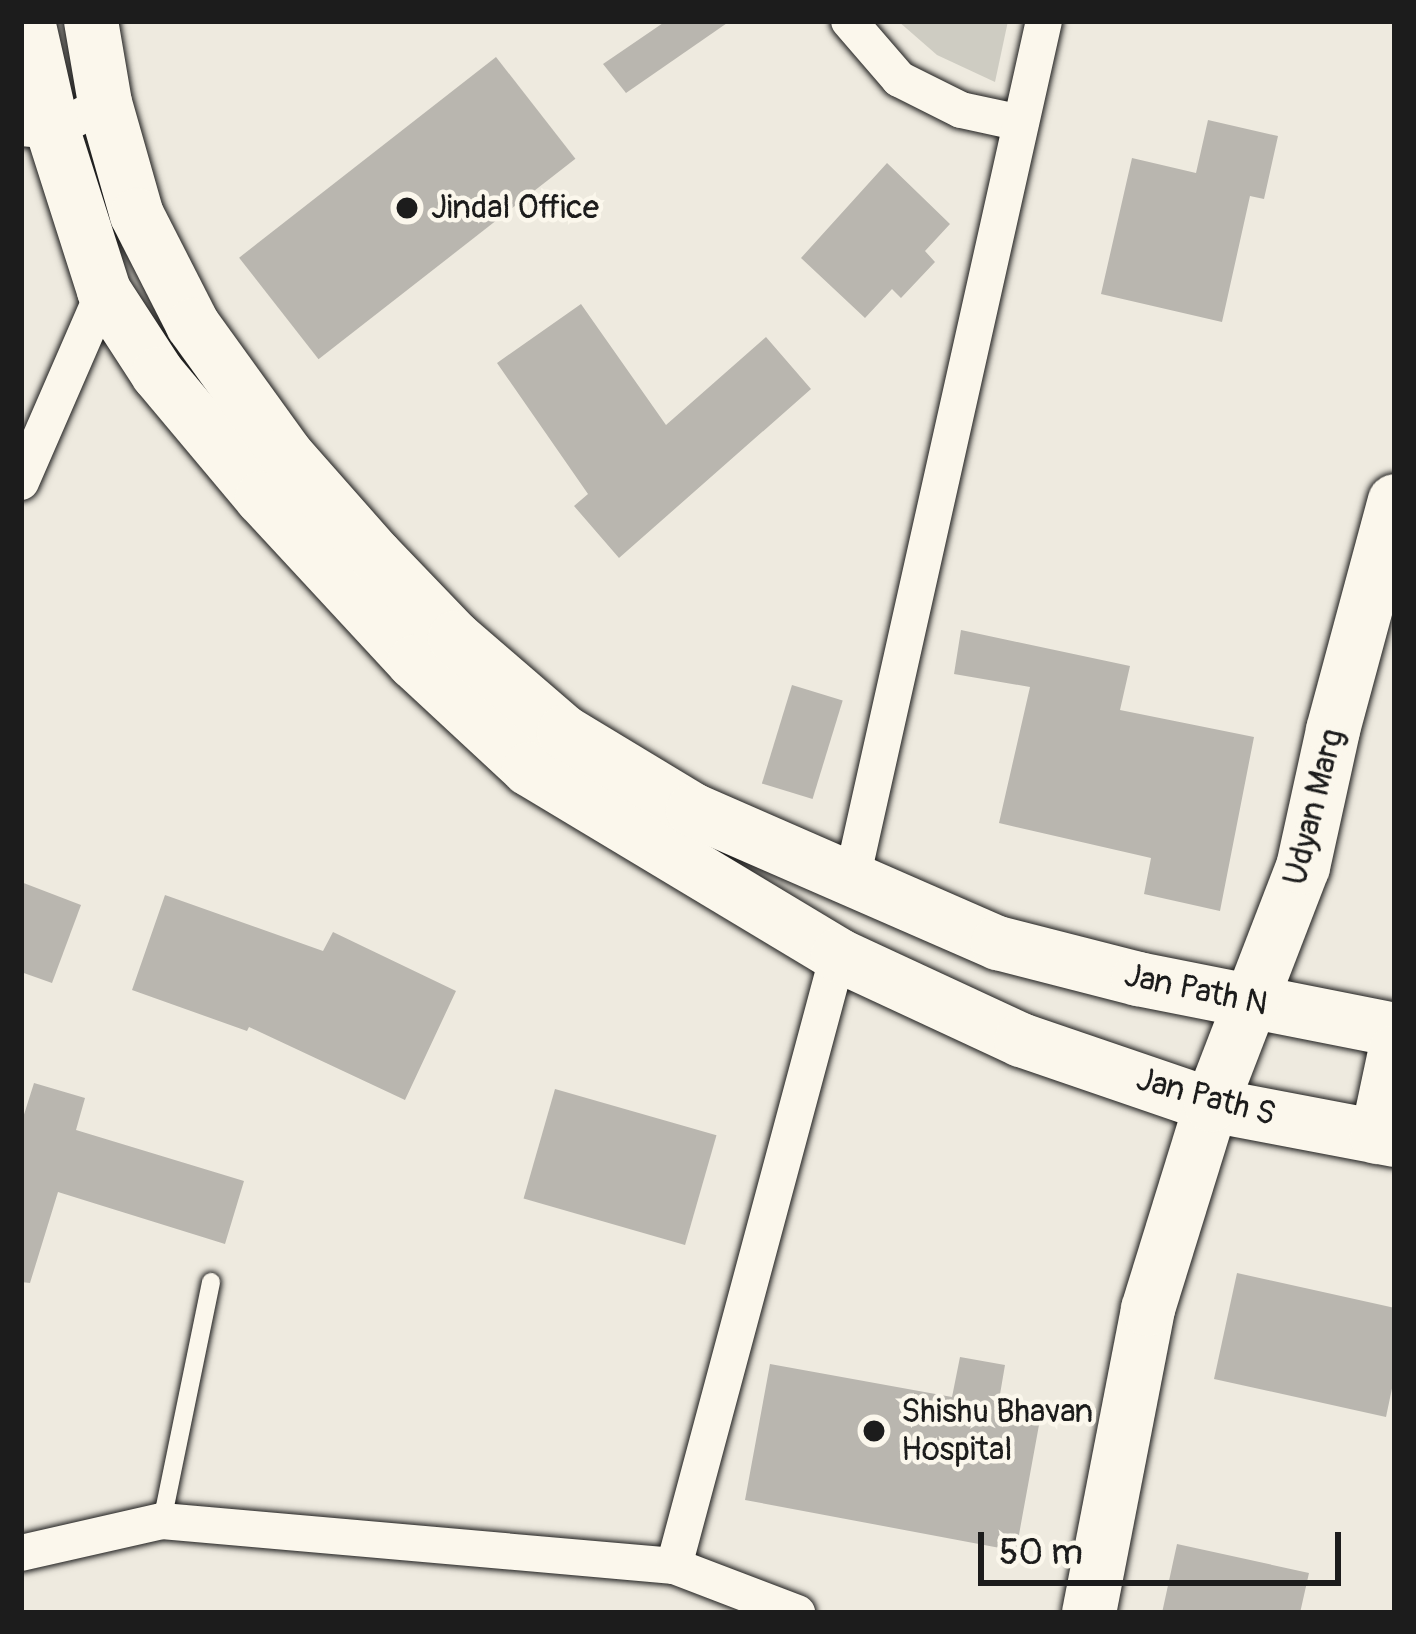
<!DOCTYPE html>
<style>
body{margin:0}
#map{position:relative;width:1416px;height:1634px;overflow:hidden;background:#eeeadf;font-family:Pangolin,sans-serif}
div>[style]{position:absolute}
.green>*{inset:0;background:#ceccc2}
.building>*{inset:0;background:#b9b6af;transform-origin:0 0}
.roads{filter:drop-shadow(0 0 3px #1c1c1c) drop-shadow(0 0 3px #1c1c1c)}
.lane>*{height:18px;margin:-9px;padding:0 9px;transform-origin:9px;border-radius:9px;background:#fbf7ec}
.street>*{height:36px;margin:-18px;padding:0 18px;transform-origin:18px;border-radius:18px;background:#fbf7ec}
.secondary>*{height:54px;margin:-27px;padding:0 27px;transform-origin:27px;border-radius:27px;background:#fbf7ec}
.dots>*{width:33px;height:33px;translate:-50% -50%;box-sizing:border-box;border:6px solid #fbf7ec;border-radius:50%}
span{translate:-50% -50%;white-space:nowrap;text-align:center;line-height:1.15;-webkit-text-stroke:9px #fbf7ec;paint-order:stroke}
.poi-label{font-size:33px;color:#1c1c1c}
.left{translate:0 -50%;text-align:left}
.street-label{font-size:33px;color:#1c1c1c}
.frame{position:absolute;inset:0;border:24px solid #1c1c1c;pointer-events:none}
.scale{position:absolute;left:978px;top:1532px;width:363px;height:54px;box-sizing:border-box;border:6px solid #1c1c1c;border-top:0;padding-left:15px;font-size:36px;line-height:42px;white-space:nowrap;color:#1c1c1c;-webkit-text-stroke:9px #fbf7ec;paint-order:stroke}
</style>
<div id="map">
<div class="green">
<div style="clip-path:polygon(898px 21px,1008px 21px,995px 82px,937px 55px)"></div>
</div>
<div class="building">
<div style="clip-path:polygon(666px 21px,730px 21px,626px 93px,603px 64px)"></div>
<div style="left:496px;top:57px;width:129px;height:326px;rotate:52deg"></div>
<div style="clip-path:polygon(1208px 120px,1278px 136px,1264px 199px,1250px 196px,1222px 322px,1101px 294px,1132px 158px,1196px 173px)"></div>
<div style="clip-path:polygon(887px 163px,950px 224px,925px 251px,935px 262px,901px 298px,892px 289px,865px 318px,801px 258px)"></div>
<div style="clip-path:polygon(581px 304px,666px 425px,766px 337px,811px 389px,619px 558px,574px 506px,588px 494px,497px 363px)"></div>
<div style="clip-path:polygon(961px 630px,1130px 666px,1120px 710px,1254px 737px,1220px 911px,1144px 894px,1151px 858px,999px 823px,1030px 687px,954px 674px)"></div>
<div style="left:792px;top:685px;width:53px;height:103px;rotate:17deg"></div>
<div style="clip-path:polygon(21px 882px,81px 905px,52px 983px,21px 972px)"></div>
<div style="clip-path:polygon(165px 895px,323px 951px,333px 932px,456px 991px,405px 1100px,249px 1027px,247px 1031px,132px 990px)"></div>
<div style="clip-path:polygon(34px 1083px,85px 1098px,76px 1130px,244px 1181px,225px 1244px,58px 1192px,30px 1283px,21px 1282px,21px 1124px)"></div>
<div style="left:555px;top:1089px;width:168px;height:114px;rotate:16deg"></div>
<div style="clip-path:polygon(1237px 1273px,1395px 1308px,1395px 1374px,1386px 1417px,1214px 1379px)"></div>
<div style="clip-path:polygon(960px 1357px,1005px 1365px,998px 1406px,1041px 1414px,1016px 1551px,745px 1500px,770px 1364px,952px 1397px)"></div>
<div style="clip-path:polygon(1177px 1544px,1309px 1573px,1300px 1613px,1162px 1613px)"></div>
</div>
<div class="roads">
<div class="lane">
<div style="left:162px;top:1521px;width:244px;rotate:-78.4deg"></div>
</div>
<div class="street">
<div style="left:849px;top:21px;width:77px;rotate:49.2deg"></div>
<div style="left:899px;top:79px;width:69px;rotate:26.6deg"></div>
<div style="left:961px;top:110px;width:61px;rotate:12.2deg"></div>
<div style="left:21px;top:128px;width:32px;rotate:5deg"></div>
<div style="left:53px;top:131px;width:59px;rotate:-28.3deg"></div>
<div style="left:21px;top:482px;width:208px;rotate:-66.5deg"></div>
<div style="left:852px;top:879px;width:879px;rotate:-77.39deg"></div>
<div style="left:21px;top:1553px;width:145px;rotate:-12.8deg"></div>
<div style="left:162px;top:1521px;width:514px;rotate:5.02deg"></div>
<div style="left:674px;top:1566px;width:132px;rotate:20.9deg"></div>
<div style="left:674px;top:1566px;width:633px;rotate:-74.98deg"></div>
</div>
<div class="secondary">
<div style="left:28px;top:21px;width:113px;rotate:77.2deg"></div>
<div style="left:53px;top:131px;width:168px;rotate:72.3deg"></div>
<div style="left:104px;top:291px;width:99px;rotate:57deg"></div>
<div style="left:158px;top:374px;width:162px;rotate:50deg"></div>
<div style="left:262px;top:498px;width:224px;rotate:47.2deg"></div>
<div style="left:414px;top:662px;width:157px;rotate:42.9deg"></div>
<div style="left:529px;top:769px;width:361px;rotate:31deg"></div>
<div style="left:838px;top:955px;width:202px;rotate:24.9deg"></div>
<div style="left:1021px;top:1040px;width:201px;rotate:18.9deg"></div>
<div style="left:1211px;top:1105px;width:187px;rotate:10.8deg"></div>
<div style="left:91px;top:21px;width:83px;rotate:80.3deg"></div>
<div style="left:105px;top:103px;width:116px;rotate:74.1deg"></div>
<div style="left:137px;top:215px;width:123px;rotate:63deg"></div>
<div style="left:193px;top:325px;width:159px;rotate:54.2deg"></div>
<div style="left:286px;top:454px;width:136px;rotate:48.6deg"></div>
<div style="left:376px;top:556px;width:114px;rotate:46.1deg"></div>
<div style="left:455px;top:638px;width:144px;rotate:40.8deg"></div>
<div style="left:564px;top:732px;width:151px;rotate:31.2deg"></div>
<div style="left:693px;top:810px;width:333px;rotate:23.6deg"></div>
<div style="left:998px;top:943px;width:145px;rotate:14.4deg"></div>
<div style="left:1138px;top:979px;width:262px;rotate:11.2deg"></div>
<div style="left:1377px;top:1137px;width:87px;rotate:-78deg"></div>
<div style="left:1089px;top:1613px;width:310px;rotate:-79deg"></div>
<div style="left:1148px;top:1309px;width:214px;rotate:-72.8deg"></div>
<div style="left:1211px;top:1105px;width:255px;rotate:-68.9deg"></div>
<div style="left:1303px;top:867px;width:140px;rotate:-77.6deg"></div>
<div style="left:1333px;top:730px;width:237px;rotate:-74.9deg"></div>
</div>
</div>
<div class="dots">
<div style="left:407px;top:208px;background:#1c1c1c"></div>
<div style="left:874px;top:1431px;background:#1c1c1c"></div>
</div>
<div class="poi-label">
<span class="left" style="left:431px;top:208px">Jindal Office</span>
<span class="left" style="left:901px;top:1431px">Shishu Bhavan<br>Hospital</span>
</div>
<div class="street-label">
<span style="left:1314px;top:807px;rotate:-76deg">Udyan Marg</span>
<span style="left:1196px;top:990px;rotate:12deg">Jan Path N</span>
<span style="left:1206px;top:1097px;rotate:15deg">Jan Path S</span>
</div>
<div class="frame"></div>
<div class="scale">50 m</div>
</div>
